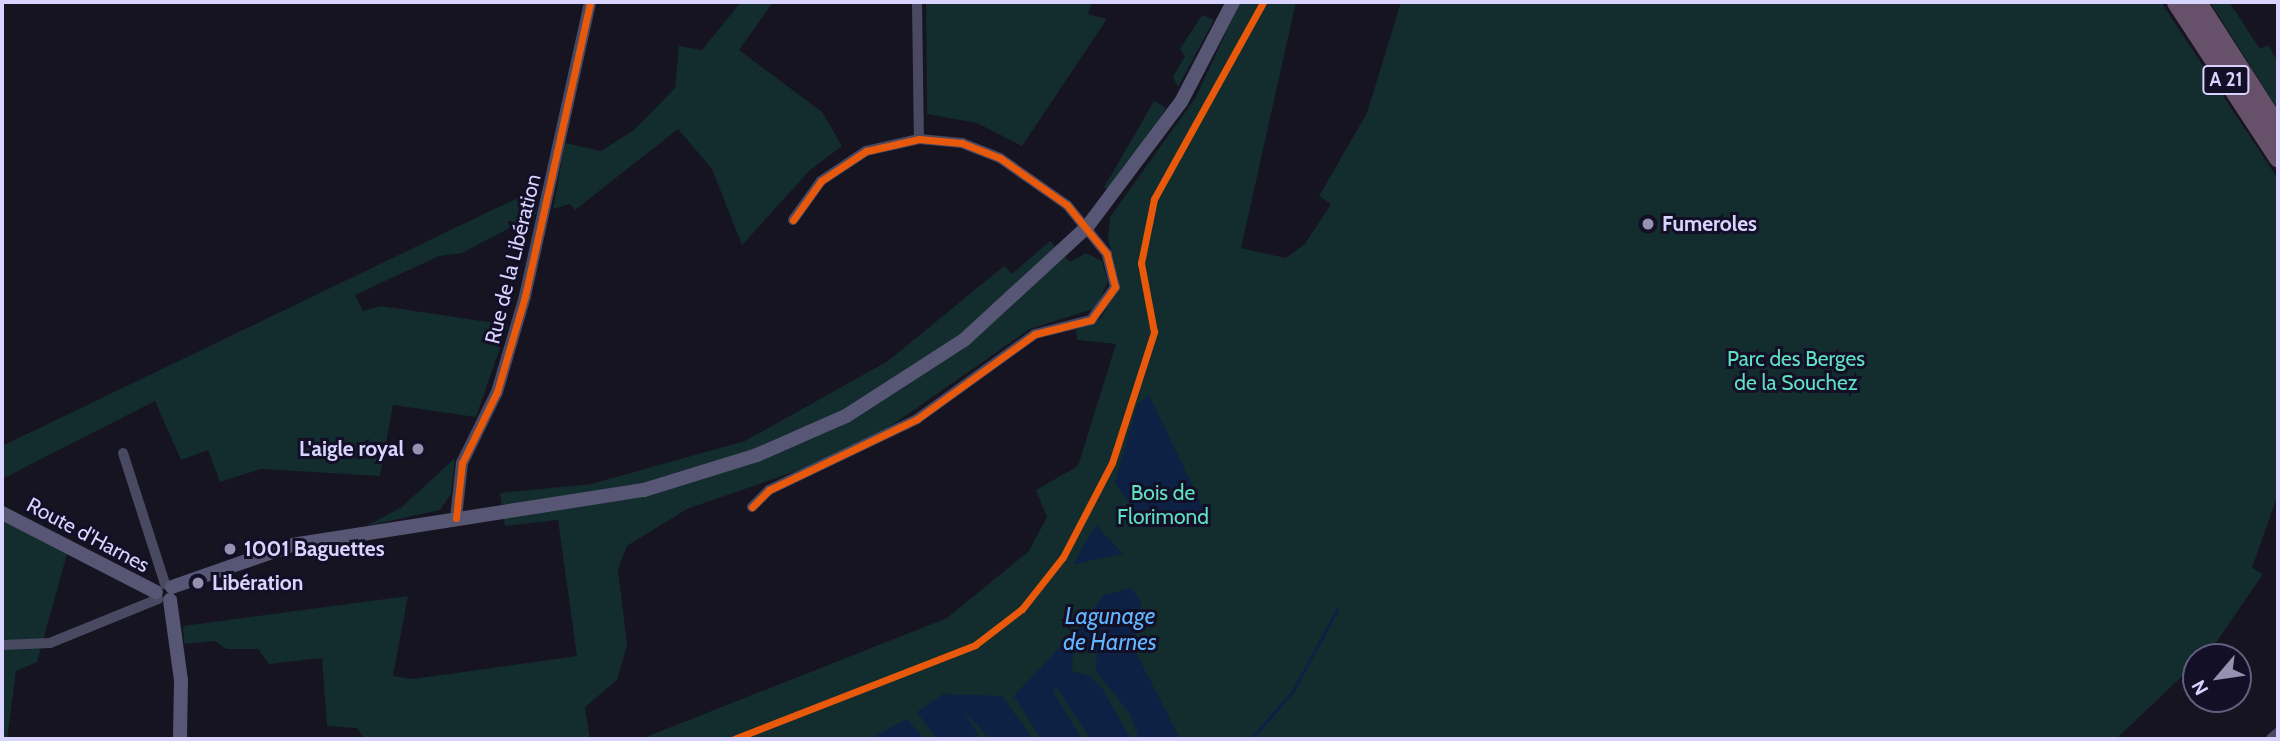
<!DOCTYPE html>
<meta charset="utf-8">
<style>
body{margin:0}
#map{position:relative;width:2280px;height:741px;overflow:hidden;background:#161421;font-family:Cabin,sans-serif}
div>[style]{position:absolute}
.green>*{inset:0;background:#132c2d;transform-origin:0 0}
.water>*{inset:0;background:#0d2144}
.stream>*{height:2.5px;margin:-1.25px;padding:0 1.25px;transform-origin:1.25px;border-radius:1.25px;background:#0d2144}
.minor>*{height:10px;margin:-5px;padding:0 5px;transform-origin:5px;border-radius:5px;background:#4a4962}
.tertiary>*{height:12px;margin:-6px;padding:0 6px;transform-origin:6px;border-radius:6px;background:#4a4962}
.secondary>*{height:14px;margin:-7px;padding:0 7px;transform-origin:7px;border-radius:7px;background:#575674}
.motorway>*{height:19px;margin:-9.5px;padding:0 9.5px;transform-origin:9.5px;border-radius:9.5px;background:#67516a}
.cycleway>*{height:7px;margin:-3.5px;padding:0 3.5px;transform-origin:3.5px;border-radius:3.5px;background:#e8590c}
.dots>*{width:19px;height:19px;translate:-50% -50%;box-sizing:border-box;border:4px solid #130f26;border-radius:50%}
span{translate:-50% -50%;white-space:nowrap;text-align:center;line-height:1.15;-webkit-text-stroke:6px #130f26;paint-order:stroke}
.shield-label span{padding:2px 5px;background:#130f26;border:2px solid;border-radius:5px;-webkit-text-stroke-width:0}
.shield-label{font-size:19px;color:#d9d4ff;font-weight:700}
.poi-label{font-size:21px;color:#d9d4ff;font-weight:700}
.left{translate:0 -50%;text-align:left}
.right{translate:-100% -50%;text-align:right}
.street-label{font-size:21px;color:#d9d4ff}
.park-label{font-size:21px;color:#5fe0c0}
.water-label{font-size:23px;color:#62b6ff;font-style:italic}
.frame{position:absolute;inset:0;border:4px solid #d9d4ff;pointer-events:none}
.north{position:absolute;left:2182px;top:643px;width:70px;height:70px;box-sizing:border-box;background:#130f26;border:2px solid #625e7d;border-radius:50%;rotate:241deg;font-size:19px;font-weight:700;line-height:28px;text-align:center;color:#d9d4ff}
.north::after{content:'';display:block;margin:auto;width:24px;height:32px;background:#9591b1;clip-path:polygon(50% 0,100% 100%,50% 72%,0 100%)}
</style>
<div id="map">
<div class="green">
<div style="clip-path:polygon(741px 2px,773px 2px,739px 50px,822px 112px,842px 146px,810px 170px,742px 245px,712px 169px,678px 129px,575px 210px,570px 204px,553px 209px,565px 143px,601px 151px,634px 130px,675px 88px,679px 46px,702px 50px)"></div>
<div style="clip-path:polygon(926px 2px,1092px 2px,1088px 14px,1107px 19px,1022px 146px,977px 123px,927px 114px)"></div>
<div style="clip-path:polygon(1240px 2px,1296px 2px,1241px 248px,1286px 258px,1305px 244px,1331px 204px,1319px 196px,1367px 113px,1401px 2px,2161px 2px,2278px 179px,2278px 494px,2252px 568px,2263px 574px,2213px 647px,2116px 739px,641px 739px,947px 618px,1029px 551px,1047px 517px,1036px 490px,1078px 466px,1116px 344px,1077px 340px,1076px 330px,1101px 318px,1120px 285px,1108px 239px,1110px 217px,1196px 97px)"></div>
<div style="clip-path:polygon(2210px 2px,2229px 2px,2260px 49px,2268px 45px,2278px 62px,2278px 110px)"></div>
<div style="clip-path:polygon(1202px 15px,1214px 20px,1178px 87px,1173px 77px,1185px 56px,1180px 49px)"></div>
<div style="left:1154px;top:101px;width:14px;height:100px;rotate:30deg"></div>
<div style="clip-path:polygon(540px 187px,536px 214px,462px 253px,439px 256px,355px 295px,363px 311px,381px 306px,508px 325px,476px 417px,393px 405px,380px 476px,261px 469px,220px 482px,208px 450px,181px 460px,155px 401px,2px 479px,2px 446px)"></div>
<div style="clip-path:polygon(1050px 241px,1070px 262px,1086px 253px,1102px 261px,1108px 282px,1096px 308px,1030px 329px,885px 430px,802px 469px,687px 509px,627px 546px,618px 569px,627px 645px,617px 680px,585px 707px,590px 739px,364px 739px,357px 728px,327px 726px,322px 658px,269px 664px,258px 649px,226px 649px,215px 641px,184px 644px,183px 626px,408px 596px,393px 676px,413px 679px,577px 656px,558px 520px,505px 526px,500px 493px,591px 484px,745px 441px,888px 361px,1004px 266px,1012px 274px)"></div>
<div style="clip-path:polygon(455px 458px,451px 494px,440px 510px,366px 526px,402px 507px)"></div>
<div style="clip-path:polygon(2px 520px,67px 554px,37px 662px,16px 671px,7px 739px,2px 739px)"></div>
</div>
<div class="water">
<div style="clip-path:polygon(1149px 395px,1206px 514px,1190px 523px,1179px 513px,1137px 515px,1115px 483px,1137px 405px)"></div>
<div style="clip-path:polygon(1096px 525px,1123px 554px,1074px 564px,1084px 545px)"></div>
<div style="clip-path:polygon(1131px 588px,1141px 602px,1133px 647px,1180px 739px,1139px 739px,1130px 714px,1096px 671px,1097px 654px,1070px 639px,1104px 595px)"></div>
<div style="clip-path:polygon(1064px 643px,1073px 652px,1072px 671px,1090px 676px,1102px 688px,1131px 739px,1090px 739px,1056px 686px,1053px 692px,1082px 739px,1041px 739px,1014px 696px)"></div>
<div style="clip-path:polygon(943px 694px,1002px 696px,1033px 739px,989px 739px,962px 708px,981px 739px,937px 739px,917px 712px)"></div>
<div style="clip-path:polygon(907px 719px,924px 739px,868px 739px,873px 737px)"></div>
</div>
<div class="stream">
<div style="left:1251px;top:739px;width:64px;rotate:-48.8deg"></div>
<div style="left:1293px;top:691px;width:92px;rotate:-61.5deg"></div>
</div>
<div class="minor">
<div style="left:917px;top:2px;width:137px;rotate:89.2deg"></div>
<div style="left:123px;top:453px;width:138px;rotate:72.2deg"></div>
<div style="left:752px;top:507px;width:24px;rotate:-45deg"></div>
<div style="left:769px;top:490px;width:164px;rotate:-25.6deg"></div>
<div style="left:917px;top:419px;width:145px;rotate:-35.8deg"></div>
<div style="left:1035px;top:334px;width:58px;rotate:-14deg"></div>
<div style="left:1091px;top:320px;width:41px;rotate:-54deg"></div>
<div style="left:1115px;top:287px;width:34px;rotate:-104deg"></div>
<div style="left:1107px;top:254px;width:63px;rotate:-129.2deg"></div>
<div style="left:1067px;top:205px;width:82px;rotate:-145deg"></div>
<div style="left:1000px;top:158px;width:41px;rotate:-158.5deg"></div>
<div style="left:962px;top:143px;width:43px;rotate:-174.7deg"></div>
<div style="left:919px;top:139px;width:54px;rotate:167.2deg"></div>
<div style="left:866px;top:151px;width:54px;rotate:146.3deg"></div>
<div style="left:821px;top:181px;width:48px;rotate:125.7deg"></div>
<div style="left:2px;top:645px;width:48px;rotate:-2.4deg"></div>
<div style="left:50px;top:643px;width:117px;rotate:-22.2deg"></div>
</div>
<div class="tertiary">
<div style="left:456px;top:518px;width:55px;rotate:-83.8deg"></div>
<div style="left:462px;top:463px;width:79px;rotate:-63.8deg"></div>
<div style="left:497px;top:392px;width:100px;rotate:-73.7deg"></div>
<div style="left:525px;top:296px;width:301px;rotate:-77.5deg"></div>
<div style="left:2272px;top:739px;width:8px;rotate:-40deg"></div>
</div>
<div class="secondary">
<div style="left:2px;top:513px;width:173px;rotate:27.2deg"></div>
<div style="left:172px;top:587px;width:127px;rotate:-19.3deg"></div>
<div style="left:292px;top:545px;width:356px;rotate:-8.9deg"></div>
<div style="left:644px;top:490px;width:118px;rotate:-17.2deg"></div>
<div style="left:757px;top:455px;width:97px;rotate:-23.7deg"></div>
<div style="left:846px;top:416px;width:140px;rotate:-32.8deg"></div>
<div style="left:964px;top:340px;width:167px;rotate:-42.6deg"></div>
<div style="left:1087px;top:227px;width:156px;rotate:-53.1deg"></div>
<div style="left:1181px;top:102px;width:113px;rotate:-62.5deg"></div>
<div style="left:170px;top:600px;width:81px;rotate:82.2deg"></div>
<div style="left:181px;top:680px;width:59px;rotate:91deg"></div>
</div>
<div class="motorway">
<div style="left:2176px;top:2px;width:186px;rotate:56.8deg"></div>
<div style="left:2197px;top:2px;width:150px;rotate:57.3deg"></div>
</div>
<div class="cycleway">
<div style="left:752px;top:507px;width:24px;rotate:-45deg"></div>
<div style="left:769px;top:490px;width:164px;rotate:-25.6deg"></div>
<div style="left:917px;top:419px;width:145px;rotate:-35.8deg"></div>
<div style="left:1035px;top:334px;width:58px;rotate:-14deg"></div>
<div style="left:1091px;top:320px;width:41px;rotate:-54deg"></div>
<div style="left:1115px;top:287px;width:34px;rotate:-104deg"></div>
<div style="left:1107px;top:254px;width:63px;rotate:-129.2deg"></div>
<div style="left:1067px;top:205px;width:82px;rotate:-145deg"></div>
<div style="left:1000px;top:158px;width:41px;rotate:-158.5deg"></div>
<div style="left:962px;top:143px;width:43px;rotate:-174.7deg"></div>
<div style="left:919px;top:139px;width:54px;rotate:167.2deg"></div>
<div style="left:866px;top:151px;width:54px;rotate:146.3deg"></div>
<div style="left:821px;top:181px;width:48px;rotate:125.7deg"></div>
<div style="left:456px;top:518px;width:55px;rotate:-83.8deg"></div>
<div style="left:462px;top:463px;width:79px;rotate:-63.8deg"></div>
<div style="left:497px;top:392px;width:100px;rotate:-73.7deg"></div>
<div style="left:525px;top:296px;width:301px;rotate:-77.5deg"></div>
<div style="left:734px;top:739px;width:259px;rotate:-21.3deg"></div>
<div style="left:975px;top:645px;width:59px;rotate:-37.5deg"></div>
<div style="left:1022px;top:609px;width:66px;rotate:-51.7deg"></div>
<div style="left:1063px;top:557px;width:106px;rotate:-62.5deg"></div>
<div style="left:1112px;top:463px;width:138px;rotate:-72.2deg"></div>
<div style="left:1154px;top:332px;width:70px;rotate:-100.7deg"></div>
<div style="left:1141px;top:263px;width:65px;rotate:-78.5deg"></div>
<div style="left:1154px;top:199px;width:225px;rotate:-61deg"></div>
</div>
<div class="dots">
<div style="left:1648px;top:224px;background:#9591b1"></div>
<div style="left:418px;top:449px;background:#9591b1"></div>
<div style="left:230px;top:549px;background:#9591b1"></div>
<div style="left:198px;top:583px;background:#9591b1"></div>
</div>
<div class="shield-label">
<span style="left:2226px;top:80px">A 21</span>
</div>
<div class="poi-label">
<span class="left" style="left:1662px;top:224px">Fumeroles</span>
<span class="right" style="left:404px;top:449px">L'aigle royal</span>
<span class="left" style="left:244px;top:549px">1001 Baguettes</span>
<span class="left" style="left:212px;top:583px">Libération</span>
</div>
<div class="street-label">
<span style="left:513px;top:259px;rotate:-76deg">Rue de la Libération</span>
<span style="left:88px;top:535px;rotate:28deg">Route d'Harnes</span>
</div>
<div class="park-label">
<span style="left:1796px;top:371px">Parc des Berges<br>de la Souchez</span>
<span style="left:1163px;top:505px">Bois de<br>Florimond</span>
</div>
<div class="water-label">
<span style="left:1110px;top:629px">Lagunage<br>de Harnes</span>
</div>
<div class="frame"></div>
<div class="north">N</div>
</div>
